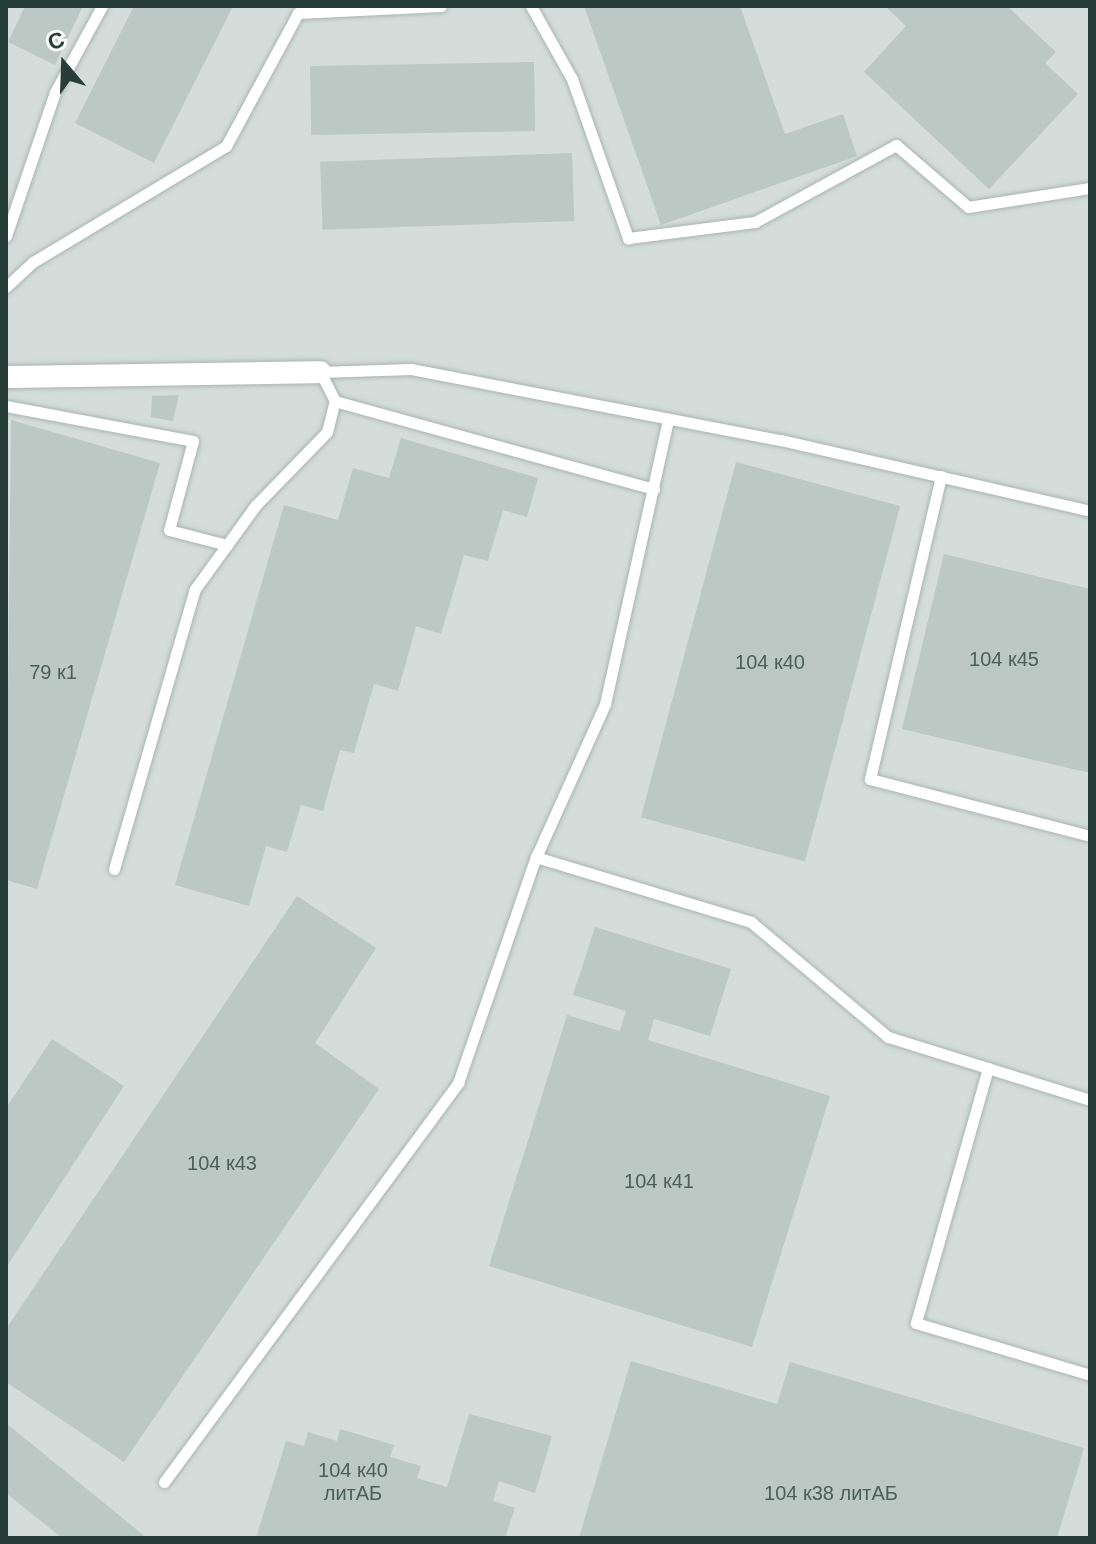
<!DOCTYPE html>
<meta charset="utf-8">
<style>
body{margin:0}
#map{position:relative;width:1096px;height:1544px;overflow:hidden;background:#e6edea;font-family:Arial,sans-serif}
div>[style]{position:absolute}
.built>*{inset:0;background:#d4ddd9;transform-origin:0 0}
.building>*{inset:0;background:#bbc8c3;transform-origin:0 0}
.roads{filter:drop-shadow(0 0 2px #a9b5b1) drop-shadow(0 0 2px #a9b5b1)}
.lane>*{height:11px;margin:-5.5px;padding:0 5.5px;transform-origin:5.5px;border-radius:5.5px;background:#fff}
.street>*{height:22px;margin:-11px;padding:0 11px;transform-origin:11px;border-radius:11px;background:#fff}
span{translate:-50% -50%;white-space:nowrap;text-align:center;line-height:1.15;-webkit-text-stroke:8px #f6faf8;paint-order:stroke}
.number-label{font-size:20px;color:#4b605a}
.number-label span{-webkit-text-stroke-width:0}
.frame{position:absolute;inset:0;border:8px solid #263e37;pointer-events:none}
.north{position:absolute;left:24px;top:24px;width:80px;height:80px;-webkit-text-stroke:6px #f6faf8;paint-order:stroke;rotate:341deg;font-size:22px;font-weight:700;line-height:32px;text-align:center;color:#263e37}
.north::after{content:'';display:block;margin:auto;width:28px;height:36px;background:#263e37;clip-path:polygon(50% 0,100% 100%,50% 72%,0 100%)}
</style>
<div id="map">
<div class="built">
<div style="left:6px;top:6px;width:1084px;height:1532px"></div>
</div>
<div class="building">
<div style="clip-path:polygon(25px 6px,83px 6px,55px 65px,8px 42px)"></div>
<div style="clip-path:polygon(134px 6px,233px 6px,154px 163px,75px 123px)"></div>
<div style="clip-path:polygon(584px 6px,740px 6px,785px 134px,843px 114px,857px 156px,661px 225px)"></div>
<div style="clip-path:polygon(885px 6px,1007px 6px,1056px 52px,1045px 63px,1078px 94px,989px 189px,864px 72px,906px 26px)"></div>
<div style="left:534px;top:62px;width:69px;height:224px;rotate:89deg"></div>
<div style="left:572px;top:153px;width:68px;height:252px;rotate:88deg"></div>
<div style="clip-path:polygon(179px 395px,173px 421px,151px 417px,152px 396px)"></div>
<div style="clip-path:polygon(11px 420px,160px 463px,37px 889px,6px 880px)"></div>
<div style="clip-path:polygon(401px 438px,538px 478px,527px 517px,503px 510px,488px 561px,464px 555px,441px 634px,416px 626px,398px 691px,374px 684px,354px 753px,340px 750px,323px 811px,301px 805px,287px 852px,266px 846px,249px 906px,175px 885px,284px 505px,338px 520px,353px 468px,389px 478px)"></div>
<div style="left:736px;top:462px;width:170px;height:368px;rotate:15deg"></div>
<div style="clip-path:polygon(944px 554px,1090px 589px,1090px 773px,902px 729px)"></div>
<div style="clip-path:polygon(297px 896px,376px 948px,315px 1043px,379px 1089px,124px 1462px,6px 1382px,6px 1329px)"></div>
<div style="clip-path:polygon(595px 927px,731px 969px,710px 1036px,654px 1019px,648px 1040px,830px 1096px,752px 1347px,489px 1266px,567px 1015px,620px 1031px,626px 1011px,573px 995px)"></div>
<div style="clip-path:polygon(52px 1039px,124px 1086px,6px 1268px,6px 1108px)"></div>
<div style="clip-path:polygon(631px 1361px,777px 1404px,790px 1362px,1084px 1448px,1057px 1538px,579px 1538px)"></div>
<div style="clip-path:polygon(469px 1414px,552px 1436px,535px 1493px,499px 1481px,493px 1501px,515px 1508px,505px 1538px,256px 1538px,286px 1441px,304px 1446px,308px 1432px,337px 1441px,340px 1429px,394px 1445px,390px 1457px,421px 1466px,417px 1478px,447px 1487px)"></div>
<div style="clip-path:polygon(6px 1423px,147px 1538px,62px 1538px,6px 1493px)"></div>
</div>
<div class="roads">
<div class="lane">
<div style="left:531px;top:6px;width:84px;rotate:60.7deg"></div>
<div style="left:572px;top:79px;width:169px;rotate:70.6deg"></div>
<div style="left:628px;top:238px;width:128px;rotate:-7.2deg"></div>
<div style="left:755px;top:222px;width:161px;rotate:-28.6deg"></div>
<div style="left:896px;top:145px;width:95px;rotate:40.7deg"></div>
<div style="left:968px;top:207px;width:123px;rotate:-8.9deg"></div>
<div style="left:6px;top:236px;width:152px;rotate:-71.2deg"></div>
<div style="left:55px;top:92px;width:98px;rotate:-61.3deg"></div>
<div style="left:6px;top:287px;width:37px;rotate:-43deg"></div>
<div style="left:33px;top:262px;width:225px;rotate:-31deg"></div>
<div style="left:226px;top:146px;width:151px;rotate:-61.6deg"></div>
<div style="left:298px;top:13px;width:143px;rotate:-2.8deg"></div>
<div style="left:6px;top:406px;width:190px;rotate:10.6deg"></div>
<div style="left:193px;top:441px;width:92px;rotate:105.1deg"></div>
<div style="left:169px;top:530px;width:60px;rotate:14.5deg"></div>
<div style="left:941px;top:476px;width:311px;rotate:103.2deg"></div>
<div style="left:870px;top:779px;width:227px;rotate:14.5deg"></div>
<div style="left:654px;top:489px;width:331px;rotate:-164.6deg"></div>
<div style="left:335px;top:401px;width:33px;rotate:-117deg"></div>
<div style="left:320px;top:372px;width:91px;rotate:-1.9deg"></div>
<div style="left:411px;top:369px;width:377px;rotate:10.9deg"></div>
<div style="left:781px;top:440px;width:317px;rotate:12.9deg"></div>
<div style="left:536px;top:857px;width:225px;rotate:16.8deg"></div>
<div style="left:751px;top:922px;width:179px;rotate:40deg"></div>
<div style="left:888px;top:1037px;width:212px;rotate:17.3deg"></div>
<div style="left:114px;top:869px;width:291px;rotate:-73.9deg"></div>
<div style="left:195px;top:589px;width:102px;rotate:-54.1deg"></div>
<div style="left:255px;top:506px;width:103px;rotate:-45.8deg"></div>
<div style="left:327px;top:432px;width:32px;rotate:-76deg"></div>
<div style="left:988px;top:1068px;width:265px;rotate:105.8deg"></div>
<div style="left:916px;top:1323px;width:182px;rotate:16.6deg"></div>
<div style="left:164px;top:1482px;width:496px;rotate:-53.6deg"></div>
<div style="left:458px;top:1083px;width:239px;rotate:-71deg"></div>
<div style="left:536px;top:857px;width:168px;rotate:-65.7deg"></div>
<div style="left:605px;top:704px;width:292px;rotate:-77.5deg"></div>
</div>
<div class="street">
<div style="left:6px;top:377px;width:314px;rotate:-0.9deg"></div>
</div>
</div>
<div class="number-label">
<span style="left:1004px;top:659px">104 к45</span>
<span style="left:770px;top:662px">104 к40</span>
<span style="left:53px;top:672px">79 к1</span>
<span style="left:222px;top:1163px">104 к43</span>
<span style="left:659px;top:1181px">104 к41</span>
<span style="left:353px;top:1482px">104 к40<br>литАБ</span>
<span style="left:831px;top:1493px">104 к38 литАБ</span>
</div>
<div class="frame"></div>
<div class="north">С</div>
</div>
